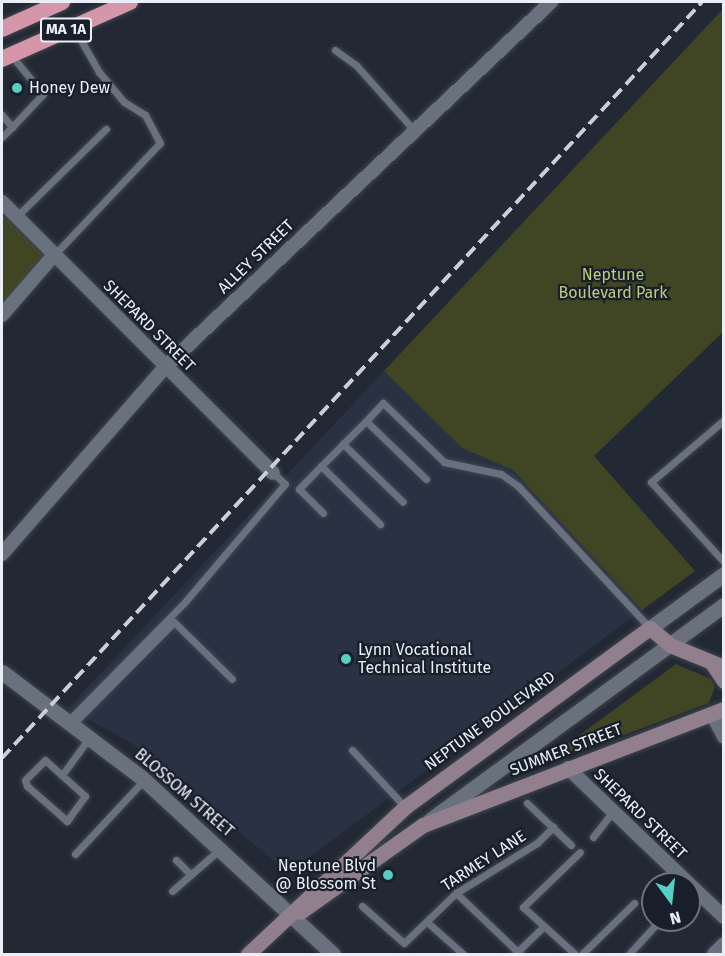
<!DOCTYPE html>
<style>
body{margin:0}
#map{position:relative;width:725px;height:956px;overflow:hidden;background:#222934;font-family:"Fira Sans",sans-serif}
div>[style]{position:absolute}
.built>*{inset:0;background:#283243}
.green>*{inset:0;background:#404623}
.roads{filter:drop-shadow(0 0 2px #414650) drop-shadow(0 0 2px #414650)}
.service>*{height:7px;margin:-3.5px;padding:0 3.5px;transform-origin:3.5px;border-radius:3.5px;background:#69717e}
.minor>*{height:14px;margin:-7px;padding:0 7px;transform-origin:7px;border-radius:7px;background:#69717e}
.tertiary>*{height:15px;margin:-7.5px;padding:0 7.5px;transform-origin:7.5px;border-radius:7.5px;background:#69717e}
.secondary>*{height:15px;margin:-7.5px;padding:0 7.5px;transform-origin:7.5px;border-radius:7.5px;background:#927f8e}
.trunk>*{height:16px;margin:-8px;padding:0 8px;transform-origin:8px;border-radius:8px;background:#d696aa}
.rail>*{height:4px;margin-top:-2px;transform-origin:0;background:repeating-linear-gradient(90deg,#cad0d8 0 12px,transparent 0 18px)}
.dots>*{width:16px;height:16px;translate:-50% -50%;box-sizing:border-box;border:3px solid #181f2a;border-radius:50%}
span{translate:-50% -50%;white-space:nowrap;text-align:center;line-height:1.15;-webkit-text-stroke:4.5px #181f2a;paint-order:stroke}
.shield-label span{padding:2px 4px;background:#181f2a;border:2px solid;border-radius:4px;-webkit-text-stroke-width:0}
.shield-label{font-size:15px;color:#eaeff7;font-weight:700}
.poi-label{font-size:16px;color:#eaeff7}
.left{translate:0 -50%;text-align:left}
.right{translate:-100% -50%;text-align:right}
.street-label{font-size:16px;color:#eaeff7}
.park-label{font-size:16px;color:#becd79}
.frame{position:absolute;inset:0;border:3px solid #eaeff7;pointer-events:none}
.north{position:absolute;left:641px;top:872px;width:60px;height:60px;box-sizing:border-box;background:#181f2a;border:2px solid #6c727c;border-radius:50%;rotate:165deg;font-size:16px;font-weight:700;line-height:24px;text-align:center;color:#eaeff7}
.north::after{content:'';display:block;margin:auto;width:21px;height:27px;background:#57cec2;clip-path:polygon(50% 0,100% 100%,50% 72%,0 100%)}
</style>
<div id="map">
<div class="built">
<div style="clip-path:polygon(384px 371px,462px 448px,513px 470px,642px 610px,295px 868px,285px 870px,133px 744px,68px 708px)"></div>
</div>
<div class="green">
<div style="clip-path:polygon(723px 9px,723px 332px,594px 456px,695px 571px,642px 610px,513px 470px,462px 448px,384px 371px)"></div>
<div style="clip-path:polygon(2px 213px,50px 261px,2px 308px)"></div>
<div style="clip-path:polygon(676px 664px,711px 679px,715px 687px,709px 703px,552px 762px,550px 757px)"></div>
</div>
<div class="roads">
<div class="service">
<div style="left:335px;top:50px;width:26px;rotate:36deg"></div>
<div style="left:356px;top:65px;width:87px;rotate:48.3deg"></div>
<div style="left:11px;top:55px;width:50px;rotate:50.6deg"></div>
<div style="left:43px;top:94px;width:45px;rotate:133.2deg"></div>
<div style="left:2px;top:115px;width:16px;rotate:50deg"></div>
<div style="left:12px;top:127px;width:14px;rotate:135deg"></div>
<div style="left:16px;top:217px;width:126px;rotate:-44.4deg"></div>
<div style="left:54px;top:255px;width:154px;rotate:-46.6deg"></div>
<div style="left:160px;top:143px;width:32px;rotate:-118deg"></div>
<div style="left:145px;top:115px;width:25px;rotate:-148deg"></div>
<div style="left:124px;top:102px;width:39px;rotate:-130deg"></div>
<div style="left:99px;top:72px;width:51px;rotate:-119.6deg"></div>
<div style="left:724px;top:420px;width:96px;rotate:139.7deg"></div>
<div style="left:651px;top:482px;width:108px;rotate:47.6deg"></div>
<div style="left:366px;top:421px;width:33px;rotate:135deg"></div>
<div style="left:343px;top:444px;width:83px;rotate:44deg"></div>
<div style="left:343px;top:444px;width:31px;rotate:135deg"></div>
<div style="left:321px;top:466px;width:83px;rotate:44.5deg"></div>
<div style="left:321px;top:466px;width:32px;rotate:134deg"></div>
<div style="left:299px;top:489px;width:34px;rotate:45deg"></div>
<div style="left:426px;top:479px;width:83px;rotate:-136deg"></div>
<div style="left:366px;top:421px;width:25px;rotate:-47deg"></div>
<div style="left:383px;top:403px;width:85px;rotate:44deg"></div>
<div style="left:444px;top:462px;width:58px;rotate:11.9deg"></div>
<div style="left:501px;top:474px;width:21px;rotate:35deg"></div>
<div style="left:518px;top:486px;width:194px;rotate:47.1deg"></div>
<div style="left:67px;top:722px;width:167px;rotate:-45.5deg"></div>
<div style="left:184px;top:603px;width:156px;rotate:-49.7deg"></div>
<div style="left:285px;top:484px;width:16px;rotate:-137deg"></div>
<div style="left:71px;top:726px;width:146px;rotate:-45.3deg"></div>
<div style="left:174px;top:622px;width:81px;rotate:44.5deg"></div>
<div style="left:352px;top:750px;width:78px;rotate:47.1deg"></div>
<div style="left:45px;top:760px;width:54px;rotate:42deg"></div>
<div style="left:85px;top:796px;width:31px;rotate:126deg"></div>
<div style="left:67px;top:821px;width:53px;rotate:-138.8deg"></div>
<div style="left:27px;top:786px;width:6px;rotate:-108deg"></div>
<div style="left:25px;top:780px;width:28px;rotate:-45deg"></div>
<div style="left:62px;top:775px;width:42px;rotate:-53.7deg"></div>
<div style="left:527px;top:803px;width:61px;rotate:43.7deg"></div>
<div style="left:593px;top:837px;width:33px;rotate:-52deg"></div>
<div style="left:75px;top:854px;width:101px;rotate:-47deg"></div>
<div style="left:176px;top:860px;width:21px;rotate:45deg"></div>
<div style="left:172px;top:891px;width:62px;rotate:-41.1deg"></div>
<div style="left:456px;top:893px;width:88px;rotate:43.6deg"></div>
<div style="left:362px;top:906px;width:56px;rotate:41.4deg"></div>
<div style="left:404px;top:943px;width:72px;rotate:-43.9deg"></div>
<div style="left:456px;top:893px;width:95px;rotate:-31.7deg"></div>
<div style="left:537px;top:843px;width:23px;rotate:-45deg"></div>
<div style="left:427px;top:922px;width:48px;rotate:41.6deg"></div>
<div style="left:515px;top:954px;width:40px;rotate:-44deg"></div>
<div style="left:575px;top:954px;width:70px;rotate:-137.9deg"></div>
<div style="left:523px;top:907px;width:79px;rotate:-44deg"></div>
<div style="left:582px;top:954px;width:73px;rotate:-44.4deg"></div>
<div style="left:629px;top:954px;width:46px;rotate:-47.6deg"></div>
</div>
<div class="minor">
<div style="left:2px;top:202px;width:383px;rotate:45deg"></div>
<div style="left:2px;top:315px;width:79px;rotate:-49.1deg"></div>
<div style="left:2px;top:554px;width:249px;rotate:-48.9deg"></div>
<div style="left:166px;top:366px;width:530px;rotate:-43.39deg"></div>
<div style="left:712px;top:714px;width:26px;rotate:62deg"></div>
<div style="left:568px;top:768px;width:168px;rotate:43.8deg"></div>
<div style="left:689px;top:884px;width:48px;rotate:43.3deg"></div>
<div style="left:714px;top:954px;width:14px;rotate:-45deg"></div>
</div>
<div class="tertiary">
<div style="left:650px;top:628px;width:92px;rotate:-36.1deg"></div>
<div style="left:2px;top:672px;width:174px;rotate:37.1deg"></div>
<div style="left:141px;top:777px;width:261px;rotate:42.7deg"></div>
<div style="left:430px;top:820px;width:364px;rotate:-36.2deg"></div>
</div>
<div class="secondary">
<div style="left:712px;top:663px;width:22px;rotate:56deg"></div>
<div style="left:300px;top:912px;width:151px;rotate:-35.3deg"></div>
<div style="left:423px;top:825px;width:323px;rotate:-21.1deg"></div>
<div style="left:248px;top:954px;width:215px;rotate:-43.1deg"></div>
<div style="left:405px;top:807px;width:303px;rotate:-36.2deg"></div>
<div style="left:650px;top:628px;width:26px;rotate:40deg"></div>
<div style="left:670px;top:645px;width:58px;rotate:22.2deg"></div>
</div>
<div class="trunk">
<div style="left:2px;top:29px;width:66px;rotate:-24.2deg"></div>
<div style="left:2px;top:59px;width:140px;rotate:-24deg"></div>
</div>
</div>
<div class="rail">
<div style="left:2px;top:758px;width:1030px;rotate:-47.2deg"></div>
</div>
<div class="dots">
<div style="left:17px;top:88px;background:#57cec2"></div>
<div style="left:346px;top:659px;background:#57cec2"></div>
<div style="left:388px;top:875px;background:#57cec2"></div>
</div>
<div class="shield-label">
<span style="left:66px;top:30px">MA 1A</span>
</div>
<div class="poi-label">
<span class="left" style="left:29px;top:88px">Honey Dew</span>
<span class="left" style="left:358px;top:659px">Lynn Vocational<br>Technical Institute</span>
<span class="right" style="left:376px;top:875px">Neptune Blvd<br>@ Blossom St</span>
</div>
<div class="street-label">
<span style="left:256px;top:257px;rotate:-44deg">ALLEY STREET</span>
<span style="left:149px;top:326px;rotate:45deg">SHEPARD STREET</span>
<span style="left:490px;top:721px;rotate:-36deg">NEPTUNE BOULEVARD</span>
<span style="left:566px;top:750px;rotate:-21deg">SUMMER STREET</span>
<span style="left:184px;top:793px;rotate:41deg">BLOSSOM STREET</span>
<span style="left:640px;top:814px;rotate:44deg">SHEPARD STREET</span>
<span style="left:484px;top:861px;rotate:-33deg">TARMEY LANE</span>
</div>
<div class="park-label">
<span style="left:613px;top:284px">Neptune<br>Boulevard Park</span>
</div>
<div class="frame"></div>
<div class="north">N</div>
</div>
